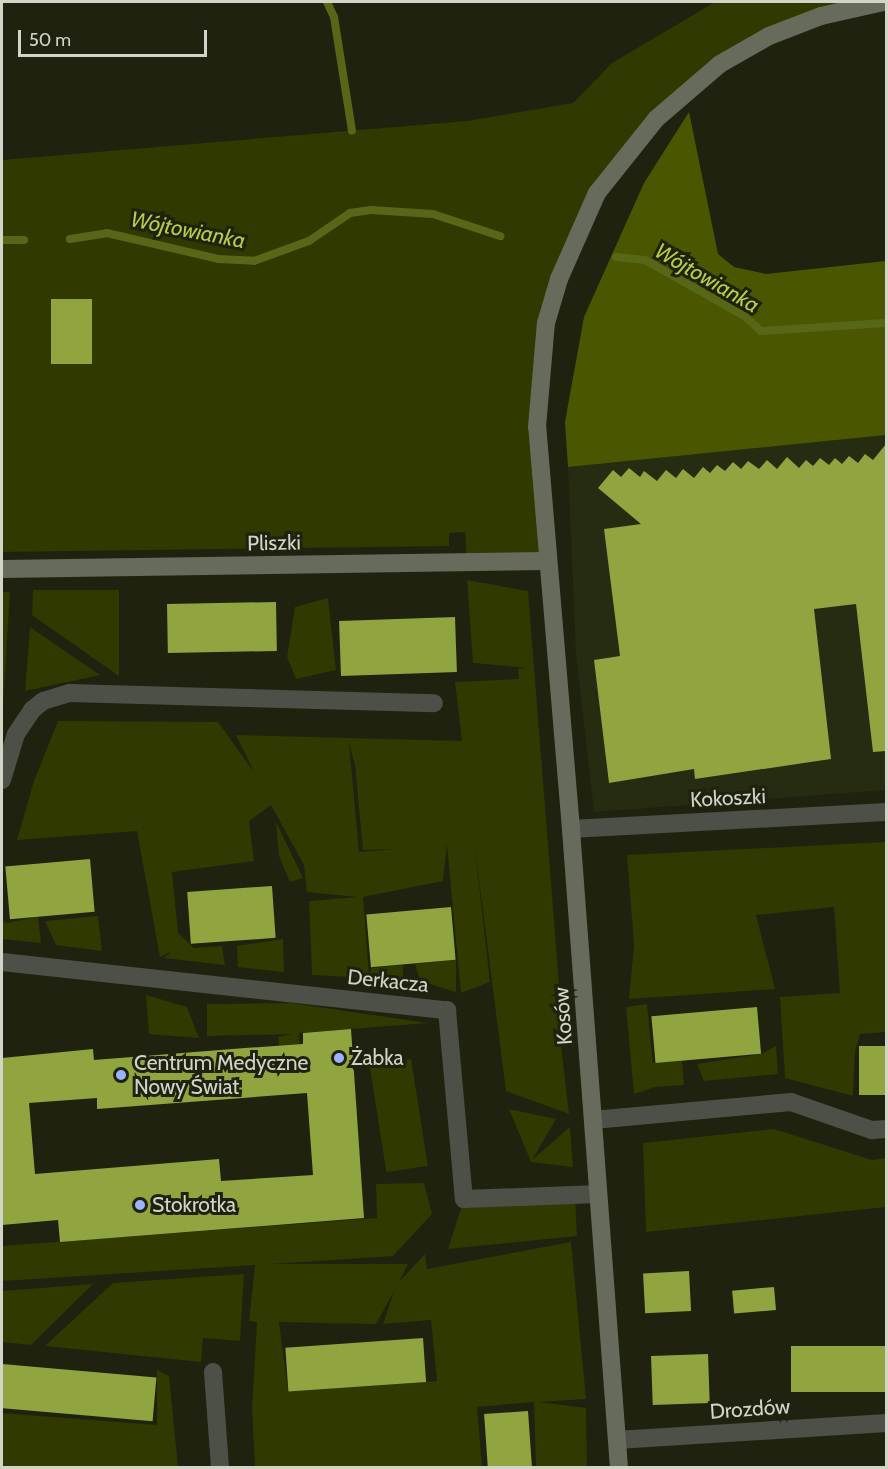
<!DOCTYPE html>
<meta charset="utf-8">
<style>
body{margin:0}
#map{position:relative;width:888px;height:1469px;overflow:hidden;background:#1e220f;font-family:Cabin,sans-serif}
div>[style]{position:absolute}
.built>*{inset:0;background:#262c11}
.green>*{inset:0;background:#2f3900;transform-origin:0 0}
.forest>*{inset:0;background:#4a5700}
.stream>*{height:8px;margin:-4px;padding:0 4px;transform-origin:4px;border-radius:4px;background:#586717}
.building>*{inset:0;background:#90a440;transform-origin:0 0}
.street>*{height:18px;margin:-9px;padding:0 9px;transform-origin:9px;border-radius:9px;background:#4d5047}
.secondary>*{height:18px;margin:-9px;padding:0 9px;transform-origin:9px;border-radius:9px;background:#676b5c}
.dots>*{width:16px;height:16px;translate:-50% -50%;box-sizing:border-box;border:3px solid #1e220f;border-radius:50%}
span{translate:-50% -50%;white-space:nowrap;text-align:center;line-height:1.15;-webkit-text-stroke:6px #1e220f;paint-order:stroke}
.street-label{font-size:21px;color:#d1d5c8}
.poi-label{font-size:21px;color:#d1d5c8}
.left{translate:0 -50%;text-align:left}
.water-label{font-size:22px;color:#b5ce4a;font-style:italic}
.frame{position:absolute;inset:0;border:3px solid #d1d5c8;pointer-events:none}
.scale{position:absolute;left:18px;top:30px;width:189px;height:27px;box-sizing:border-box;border:3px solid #d1d5c8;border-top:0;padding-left:8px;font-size:18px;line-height:21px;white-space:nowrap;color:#d1d5c8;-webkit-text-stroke:4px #1e220f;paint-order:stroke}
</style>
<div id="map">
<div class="built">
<div style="clip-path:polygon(886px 435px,886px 790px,594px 812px,576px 654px,568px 467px)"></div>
</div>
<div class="green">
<div style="clip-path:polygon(715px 2px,836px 2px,856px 7px,769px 36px,656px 119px,578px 233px,539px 376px,547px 561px,467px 563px,465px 532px,449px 533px,449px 546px,2px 552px,2px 160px,467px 121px,573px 103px,612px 63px)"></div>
<div style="clip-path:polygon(evenodd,467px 580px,528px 591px,559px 984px,554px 985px,569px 1114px,506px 1091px,474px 840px,490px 982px,461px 993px,447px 845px,443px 881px,363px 897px,369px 975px,372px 968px,403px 965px,403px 986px,370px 978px,312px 975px,309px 901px,358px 897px,307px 892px,304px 865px,271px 805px,249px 821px,254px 861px,172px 872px,178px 933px,194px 948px,222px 946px,225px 965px,164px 958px,172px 951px,160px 957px,137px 831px,17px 840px,34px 781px,58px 721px,218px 722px,254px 772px,236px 735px,462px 741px,455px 682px,519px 679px,518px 669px,528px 668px,473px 663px,467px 580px,349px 743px,355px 765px,363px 850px,397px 849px,359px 852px,349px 743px)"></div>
<div style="clip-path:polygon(33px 590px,119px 590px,119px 676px,32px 615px)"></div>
<div style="clip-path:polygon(2px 592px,10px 592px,2px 721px)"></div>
<div style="clip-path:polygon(328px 598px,336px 670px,296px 679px,287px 657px,295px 607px)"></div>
<div style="clip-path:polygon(30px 627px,100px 675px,25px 691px)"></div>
<div style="clip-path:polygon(276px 822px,303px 878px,290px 882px,279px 856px)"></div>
<div style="clip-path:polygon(886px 842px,886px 1032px,860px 1034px,855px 1051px,853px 1096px,785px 1078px,780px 997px,840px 993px,834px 907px,756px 915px,775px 989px,629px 999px,634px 945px,627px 855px)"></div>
<div style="clip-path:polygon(98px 916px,102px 951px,56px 945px,45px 921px)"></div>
<div style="clip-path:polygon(38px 917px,41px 943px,2px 939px,2px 919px,6px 923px)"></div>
<div style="clip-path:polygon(283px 939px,284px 972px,238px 967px,237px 946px)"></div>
<div style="clip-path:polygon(456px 960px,456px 992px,420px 981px,415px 964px)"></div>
<div style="clip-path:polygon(146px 995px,187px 1007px,199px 1038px,149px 1034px)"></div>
<div style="clip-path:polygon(291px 1003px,428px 1023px,299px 1033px,301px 1082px,284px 1083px,278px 1037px,292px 1034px,207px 1036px,207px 1004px)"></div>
<div style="clip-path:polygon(647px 1004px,653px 1063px,682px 1061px,684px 1085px,655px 1087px,634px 1094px,626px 1007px)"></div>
<div style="clip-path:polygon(776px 1046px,778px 1074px,704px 1081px,697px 1064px,761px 1054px)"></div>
<div style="left:411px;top:1059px;width:108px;height:42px;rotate:81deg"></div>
<div style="clip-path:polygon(509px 1109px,556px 1119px,532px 1160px,570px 1127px,573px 1167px,531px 1162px)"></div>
<div style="clip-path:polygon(774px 1129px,872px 1160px,886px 1158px,886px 1207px,646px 1232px,643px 1143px)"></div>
<div style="clip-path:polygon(evenodd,424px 1183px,432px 1214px,393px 1256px,272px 1264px,408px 1264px,399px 1282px,425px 1254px,427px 1269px,571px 1242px,586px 1399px,539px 1402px,586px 1408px,587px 1467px,536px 1467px,534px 1402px,477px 1407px,482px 1467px,255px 1467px,252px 1408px,257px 1322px,249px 1321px,255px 1265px,2px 1281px,2px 1246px,377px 1218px,376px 1184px,424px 1183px,394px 1291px,383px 1324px,431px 1320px,437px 1381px,288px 1391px,279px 1322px,376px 1324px,394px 1291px)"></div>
<div style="clip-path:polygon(575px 1197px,577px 1236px,448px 1249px,464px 1199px)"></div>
<div style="clip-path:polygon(244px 1274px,240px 1341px,203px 1338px,201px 1362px,45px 1346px,113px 1283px)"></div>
<div style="clip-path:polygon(93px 1284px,31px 1345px,2px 1342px,2px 1291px)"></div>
<div style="clip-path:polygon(157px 1370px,169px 1376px,178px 1467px,2px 1467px,2px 1413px,157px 1425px)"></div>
</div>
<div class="forest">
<div style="clip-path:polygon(689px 112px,718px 254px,734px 267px,766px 274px,886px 261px,886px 435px,568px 467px,565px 422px,584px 317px,644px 183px)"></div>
</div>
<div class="stream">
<div style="left:327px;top:2px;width:17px;rotate:65deg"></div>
<div style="left:334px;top:17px;width:115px;rotate:81deg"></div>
<div style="left:70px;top:239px;width:37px;rotate:-9deg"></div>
<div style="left:107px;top:233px;width:115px;rotate:13.1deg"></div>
<div style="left:219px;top:259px;width:35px;rotate:3deg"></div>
<div style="left:254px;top:261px;width:59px;rotate:-20deg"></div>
<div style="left:309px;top:241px;width:50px;rotate:-34.3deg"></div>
<div style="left:350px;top:213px;width:21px;rotate:-8deg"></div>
<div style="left:371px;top:210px;width:62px;rotate:3.7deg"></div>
<div style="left:433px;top:214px;width:71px;rotate:18.2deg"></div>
<div style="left:2px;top:240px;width:22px"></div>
<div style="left:616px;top:257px;width:29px;rotate:6deg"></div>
<div style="left:645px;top:260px;width:114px;rotate:29.5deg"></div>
<div style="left:744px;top:316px;width:23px;rotate:41deg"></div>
<div style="left:761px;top:331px;width:125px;rotate:-3.7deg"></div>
</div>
<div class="building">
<div style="left:51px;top:299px;width:41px;height:65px"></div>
<div style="clip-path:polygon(886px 444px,886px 751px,873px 752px,856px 604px,814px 609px,831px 759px,695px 779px,694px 769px,609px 783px,594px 660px,620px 656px,604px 529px,641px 524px,598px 488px,613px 470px,621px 477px,629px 468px,640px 477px,644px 471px,657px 481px,666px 470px,676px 478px,683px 469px,694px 478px,703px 467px,710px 473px,717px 465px,725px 471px,733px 462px,741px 469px,748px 461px,759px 469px,767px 460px,777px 469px,787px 457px,799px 468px,806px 460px,813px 466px,820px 458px,829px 465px,835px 458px,842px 464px,849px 456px,858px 463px,865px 454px,873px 460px)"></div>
<div style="left:276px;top:602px;width:49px;height:109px;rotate:89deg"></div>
<div style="left:455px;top:617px;width:55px;height:116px;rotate:88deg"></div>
<div style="left:90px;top:859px;width:53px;height:85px;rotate:85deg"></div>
<div style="left:272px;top:886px;width:52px;height:85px;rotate:86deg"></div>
<div style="left:451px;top:907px;width:53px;height:85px;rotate:85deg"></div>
<div style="left:757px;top:1007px;width:47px;height:106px;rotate:85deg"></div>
<div style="clip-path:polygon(evenodd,351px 1029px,364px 1218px,60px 1242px,58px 1220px,2px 1225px,2px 1058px,93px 1049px,94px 1060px,245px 1048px,303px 1044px,303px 1033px,351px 1029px,307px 1093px,313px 1175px,221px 1181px,219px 1159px,35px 1174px,29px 1103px,97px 1098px,97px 1109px,307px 1093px)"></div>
<div style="left:886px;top:1046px;width:49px;height:27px;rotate:90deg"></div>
<div style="left:689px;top:1271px;width:40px;height:46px;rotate:87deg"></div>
<div style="left:774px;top:1287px;width:23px;height:42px;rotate:85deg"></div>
<div style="left:423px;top:1338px;width:44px;height:138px;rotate:86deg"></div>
<div style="left:886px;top:1346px;width:46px;height:95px;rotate:90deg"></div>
<div style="left:708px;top:1354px;width:49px;height:57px;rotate:88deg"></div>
<div style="left:2px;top:1364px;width:155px;height:44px;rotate:5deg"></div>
<div style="left:528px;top:1411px;width:56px;height:44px;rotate:86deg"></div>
</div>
<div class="street">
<div style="left:2px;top:780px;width:48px;rotate:-73.1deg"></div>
<div style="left:16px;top:734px;width:29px;rotate:-56deg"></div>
<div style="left:32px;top:710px;width:14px;rotate:-39deg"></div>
<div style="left:43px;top:701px;width:28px;rotate:-17deg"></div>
<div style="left:70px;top:693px;width:364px;rotate:1.6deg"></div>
<div style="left:571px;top:829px;width:315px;rotate:-3.1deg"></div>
<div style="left:2px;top:962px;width:448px;rotate:6.2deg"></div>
<div style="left:447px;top:1010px;width:190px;rotate:84.9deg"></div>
<div style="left:464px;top:1199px;width:134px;rotate:-2.1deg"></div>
<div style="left:593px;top:1120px;width:199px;rotate:-5.2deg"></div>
<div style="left:791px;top:1102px;width:86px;rotate:19.1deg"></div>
<div style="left:872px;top:1130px;width:14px;rotate:-4deg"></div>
<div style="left:213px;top:1372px;width:96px;rotate:85.8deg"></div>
<div style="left:617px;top:1440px;width:270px;rotate:-3.6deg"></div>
</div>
<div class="secondary">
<div style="left:2px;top:569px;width:545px;rotate:-0.84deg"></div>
<div style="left:619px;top:1468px;width:641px;rotate:-94.3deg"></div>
<div style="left:571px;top:829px;width:403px;rotate:-94.8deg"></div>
<div style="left:537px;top:427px;width:104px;rotate:-85.1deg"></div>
<div style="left:546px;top:323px;width:46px;rotate:-73.5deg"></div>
<div style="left:559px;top:279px;width:94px;rotate:-66.2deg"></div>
<div style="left:597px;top:193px;width:95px;rotate:-51.4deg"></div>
<div style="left:656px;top:119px;width:84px;rotate:-40.7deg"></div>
<div style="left:720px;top:64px;width:56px;rotate:-29.7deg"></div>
<div style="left:769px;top:36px;width:56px;rotate:-21deg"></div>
<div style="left:821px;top:16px;width:64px;rotate:-12.7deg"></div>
</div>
<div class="dots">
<div style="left:339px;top:1058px;background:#9cb4fd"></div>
<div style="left:121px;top:1075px;background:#9cb4fd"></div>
<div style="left:140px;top:1205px;background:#9cb4fd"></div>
</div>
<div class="street-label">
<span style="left:274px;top:543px;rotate:-1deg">Pliszki</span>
<span style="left:728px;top:798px;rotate:-3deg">Kokoszki</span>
<span style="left:388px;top:981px;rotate:6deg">Derkacza</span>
<span style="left:563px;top:1016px;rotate:-94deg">Kosów</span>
<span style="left:750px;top:1409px;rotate:-4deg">Drozdów</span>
</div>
<div class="poi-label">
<span class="left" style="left:351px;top:1058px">Żabka</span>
<span class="left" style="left:134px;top:1075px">Centrum Medyczne<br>Nowy Świat</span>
<span class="left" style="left:152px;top:1205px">Stokrotka</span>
</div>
<div class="water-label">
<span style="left:188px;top:230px;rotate:11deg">Wójtowianka</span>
<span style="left:707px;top:278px;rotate:30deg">Wójtowianka</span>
</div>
<div class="frame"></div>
<div class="scale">50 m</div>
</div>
